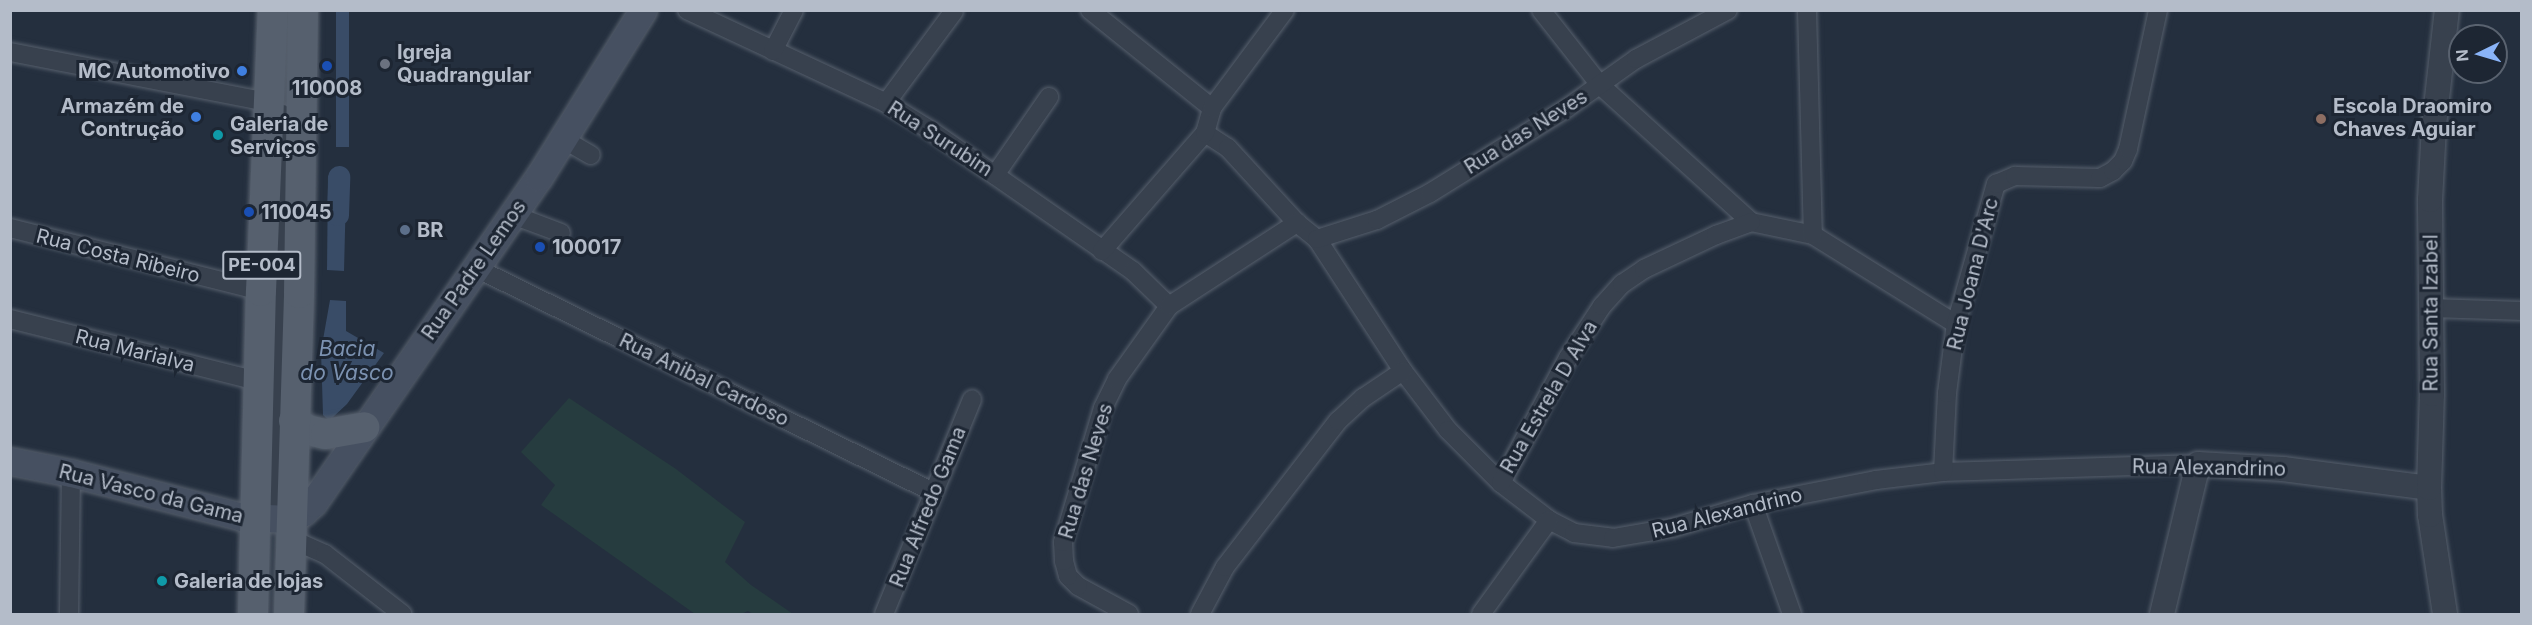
<!DOCTYPE html>
<meta charset="utf-8">
<style>
body{margin:0}
#map{position:relative;width:2532px;height:625px;overflow:hidden;background:#242f3e;font-family:Inter,sans-serif}
div>[style]{position:absolute}
.green>*{inset:0;background:#263c3f}
.water>*{inset:0;background:#394c67;transform-origin:0 0}
.canal>*{height:22px;margin:-11px;padding:0 11px;transform-origin:11px;border-radius:11px;background:#394c67}
.roads{filter:drop-shadow(0 0 2px #565f6c) drop-shadow(0 0 2px #565f6c)}
.pedestrian>*{height:14px;margin:-7px;padding:0 7px;transform-origin:7px;border-radius:7px;background:#38414e}
.minor>*{height:18px;margin:-9px;padding:0 9px;transform-origin:9px;border-radius:9px;background:#38414e}
.tertiary>*{height:24px;margin:-12px;padding:0 12px;transform-origin:12px;border-radius:12px;background:#38414e}
.secondary>*{height:27px;margin:-13.5px;padding:0 13.5px;transform-origin:13.5px;border-radius:13.5px;background:#465061}
.primary>*{height:30px;margin:-15px;padding:0 15px;transform-origin:15px;border-radius:15px;background:#56606e}
.dots>*{width:16px;height:16px;translate:-50% -50%;box-sizing:border-box;border:3px solid #1d2633;border-radius:50%}
span{translate:-50% -50%;white-space:nowrap;text-align:center;line-height:1.15;-webkit-text-stroke:6px #1d2633;paint-order:stroke}
.shield-label span{padding:2px 4px;background:#1d2633;border:2px solid;border-radius:4px;-webkit-text-stroke-width:0}
.shield-label{font-size:18px;color:#b4bcc9;font-weight:700}
.poi-label{font-size:20px;color:#b4bcc9;font-weight:700}
.left{translate:0 -50%;text-align:left}
.right{translate:-100% -50%;text-align:right}
.street-label{font-size:20px;color:#b4bcc9}
.water-label{font-size:21px;color:#7c92b1;font-style:italic}
.frame{position:absolute;inset:0;border:12px solid #b4bcc9;pointer-events:none}
.north{position:absolute;left:2448px;top:24px;width:60px;height:60px;box-sizing:border-box;background:#1d2633;border:2px solid #59626f;border-radius:50%;rotate:265deg;font-size:16px;font-weight:700;line-height:24px;text-align:center;color:#b4bcc9}
.north::after{content:'';display:block;margin:auto;width:21px;height:27px;background:#8ab4f8;clip-path:polygon(50% 0,100% 100%,50% 72%,0 100%)}
</style>
<div id="map">
<div class="green">
<div style="clip-path:polygon(569px 398px,676px 469px,745px 522px,725px 562px,751px 585px,793px 614px,753px 614px,748px 611px,741px 614px,695px 614px,541px 505px,555px 485px,521px 452px)"></div>
</div>
<div class="water">
<div style="left:336px;top:11px;width:13px;height:136px"></div>
<div style="clip-path:polygon(328px 175px,346px 191px,344px 271px,327px 270px)"></div>
<div style="clip-path:polygon(330px 300px,346px 301px,346px 331px,384px 353px,347px 404px,331px 419px,327px 419px,323px 415px,321px 351px)"></div>
</div>
<div class="canal">
<div style="left:338px;top:215px;width:38px;rotate:-88deg"></div>
</div>
<div class="roads">
<div class="pedestrian">
<div style="left:281px;top:512px;width:6px;rotate:162deg"></div>
<div style="left:275px;top:514px;width:402px;rotate:-88.9deg"></div>
</div>
<div class="minor">
<div style="left:687px;top:10px;width:220px;rotate:25deg"></div>
<div style="left:886px;top:103px;width:52px;rotate:31.5deg"></div>
<div style="left:930px;top:130px;width:247px;rotate:34.8deg"></div>
<div style="left:1133px;top:271px;width:50px;rotate:44.2deg"></div>
<div style="left:1090px;top:10px;width:156px;rotate:38.8deg"></div>
<div style="left:1541px;top:10px;width:95px;rotate:51.8deg"></div>
<div style="left:1600px;top:85px;width:204px;rotate:42.2deg"></div>
<div style="left:1751px;top:222px;width:63px;rotate:11.8deg"></div>
<div style="left:1813px;top:235px;width:168px;rotate:31.9deg"></div>
<div style="left:1807px;top:10px;width:225px;rotate:88.5deg"></div>
<div style="left:773px;top:51px;width:46px;rotate:-62.9deg"></div>
<div style="left:10px;top:52px;width:263px;rotate:11deg"></div>
<div style="left:886px;top:103px;width:114px;rotate:-53.5deg"></div>
<div style="left:1205px;top:133px;width:27px;rotate:33deg"></div>
<div style="left:1228px;top:148px;width:102px;rotate:47.4deg"></div>
<div style="left:1297px;top:223px;width:26px;rotate:39deg"></div>
<div style="left:1317px;top:239px;width:158px;rotate:56.9deg"></div>
<div style="left:1403px;top:371px;width:74px;rotate:52.7deg"></div>
<div style="left:1448px;top:430px;width:75px;rotate:45deg"></div>
<div style="left:1501px;top:483px;width:61px;rotate:37.6deg"></div>
<div style="left:1549px;top:520px;width:28px;rotate:27deg"></div>
<div style="left:1574px;top:533px;width:39px;rotate:7deg"></div>
<div style="left:1613px;top:538px;width:60px;rotate:-9.6deg"></div>
<div style="left:1672px;top:528px;width:84px;rotate:-16.5deg"></div>
<div style="left:1753px;top:504px;width:125px;rotate:-11deg"></div>
<div style="left:1876px;top:480px;width:67px;rotate:-6.8deg"></div>
<div style="left:1943px;top:472px;width:255px;rotate:-1.8deg"></div>
<div style="left:563px;top:139px;width:32px;rotate:30deg"></div>
<div style="left:995px;top:175px;width:95px;rotate:-55.3deg"></div>
<div style="left:513px;top:215px;width:51px;rotate:20.6deg"></div>
<div style="left:10px;top:228px;width:259px;rotate:14.1deg"></div>
<div style="left:1317px;top:239px;width:63px;rotate:-17.6deg"></div>
<div style="left:1377px;top:220px;width:59px;rotate:-27deg"></div>
<div style="left:1430px;top:193px;width:161px;rotate:-31.8deg"></div>
<div style="left:1567px;top:108px;width:85px;rotate:-35.4deg"></div>
<div style="left:1636px;top:59px;width:104px;rotate:-28deg"></div>
<div style="left:1102px;top:251px;width:157px;rotate:-48.9deg"></div>
<div style="left:1205px;top:133px;width:26px;rotate:-74deg"></div>
<div style="left:1212px;top:108px;width:122px;rotate:-53.3deg"></div>
<div style="left:476px;top:268px;width:509px;rotate:26.11deg"></div>
<div style="left:2432px;top:308px;width:90px;rotate:1.9deg"></div>
<div style="left:10px;top:319px;width:258px;rotate:14.1deg"></div>
<div style="left:1943px;top:472px;width:79px;rotate:-87.1deg"></div>
<div style="left:1947px;top:393px;width:70px;rotate:-82.6deg"></div>
<div style="left:1956px;top:324px;width:146px;rotate:-74.1deg"></div>
<div style="left:1996px;top:184px;width:21px;rotate:-23deg"></div>
<div style="left:2015px;top:176px;width:85px;rotate:1.3deg"></div>
<div style="left:2100px;top:178px;width:15px;rotate:-28deg"></div>
<div style="left:2113px;top:171px;width:14px;rotate:-45deg"></div>
<div style="left:2123px;top:161px;width:13px;rotate:-67deg"></div>
<div style="left:2128px;top:149px;width:142px;rotate:-77.8deg"></div>
<div style="left:1501px;top:483px;width:142px;rotate:-61.8deg"></div>
<div style="left:1568px;top:358px;width:62px;rotate:-56.8deg"></div>
<div style="left:1602px;top:306px;width:30px;rotate:-48deg"></div>
<div style="left:1622px;top:284px;width:27px;rotate:-34deg"></div>
<div style="left:1644px;top:269px;width:80px;rotate:-25.3deg"></div>
<div style="left:1716px;top:235px;width:37px;rotate:-20deg"></div>
<div style="left:1753px;top:504px;width:117px;rotate:70.5deg"></div>
<div style="left:291px;top:539px;width:37px;rotate:24deg"></div>
<div style="left:325px;top:554px;width:98px;rotate:37.9deg"></div>
<div style="left:69px;top:614px;width:141px;rotate:-89.2deg"></div>
<div style="left:884px;top:614px;width:232px;rotate:-67.7deg"></div>
<div style="left:1129px;top:614px;width:58px;rotate:-151.2deg"></div>
<div style="left:1078px;top:586px;width:14px;rotate:-135deg"></div>
<div style="left:1068px;top:576px;width:16px;rotate:-105deg"></div>
<div style="left:1064px;top:561px;width:19px;rotate:-93deg"></div>
<div style="left:1063px;top:542px;width:140px;rotate:-73.4deg"></div>
<div style="left:1103px;top:408px;width:32px;rotate:-64deg"></div>
<div style="left:1117px;top:379px;width:90px;rotate:-54.5deg"></div>
<div style="left:1169px;top:306px;width:153px;rotate:-33deg"></div>
<div style="left:1200px;top:614px;width:53px;rotate:-62deg"></div>
<div style="left:1225px;top:567px;width:185px;rotate:-52.3deg"></div>
<div style="left:1338px;top:421px;width:34px;rotate:-43deg"></div>
<div style="left:1363px;top:398px;width:48px;rotate:-34deg"></div>
<div style="left:1481px;top:614px;width:116px;rotate:-54.1deg"></div>
</div>
<div class="tertiary">
<div style="left:2162px;top:614px;width:154px;rotate:-76.5deg"></div>
<div style="left:2198px;top:464px;width:85px;rotate:3.4deg"></div>
<div style="left:2283px;top:469px;width:147px;rotate:7.4deg"></div>
<div style="left:2445px;top:614px;width:100px;rotate:-98.6deg"></div>
<div style="left:2430px;top:515px;width:27px;rotate:-92deg"></div>
<div style="left:2429px;top:488px;width:94px;rotate:-88.2deg"></div>
<div style="left:2432px;top:394px;width:194px;rotate:-90.6deg"></div>
<div style="left:2430px;top:200px;width:75px;rotate:-86.9deg"></div>
<div style="left:2434px;top:125px;width:116px;rotate:-83.6deg"></div>
</div>
<div class="secondary">
<div style="left:10px;top:461px;width:62px;rotate:11.1deg"></div>
<div style="left:71px;top:473px;width:177px;rotate:14.4deg"></div>
<div style="left:242px;top:517px;width:49px;rotate:2.3deg"></div>
<div style="left:291px;top:519px;width:14px;rotate:-30deg"></div>
<div style="left:303px;top:512px;width:13px;rotate:-42deg"></div>
<div style="left:313px;top:503px;width:397px;rotate:-55.3deg"></div>
<div style="left:539px;top:177px;width:197px;rotate:-58.1deg"></div>
</div>
<div class="primary">
<div style="left:294px;top:421px;width:17px;rotate:33deg"></div>
<div style="left:308px;top:430px;width:18px;rotate:13deg"></div>
<div style="left:326px;top:434px;width:39px;rotate:-10deg"></div>
<div style="left:253px;top:614px;width:323px;rotate:-88.6deg"></div>
<div style="left:261px;top:291px;width:281px;rotate:-87.6deg"></div>
<div style="left:289px;top:614px;width:321px;rotate:-88.2deg"></div>
<div style="left:299px;top:293px;width:283px;rotate:-89.2deg"></div>
</div>
</div>
<div class="dots">
<div style="left:385px;top:64px;background:#6b7280"></div>
<div style="left:327px;top:66px;background:#1a4fb4"></div>
<div style="left:242px;top:71px;background:#3f7fe0"></div>
<div style="left:196px;top:117px;background:#3f7fe0"></div>
<div style="left:2321px;top:119px;background:#8d6e63"></div>
<div style="left:218px;top:135px;background:#0f9aa8"></div>
<div style="left:249px;top:212px;background:#1a4fb4"></div>
<div style="left:405px;top:230px;background:#5c6f8a"></div>
<div style="left:540px;top:247px;background:#1a4fb4"></div>
<div style="left:162px;top:581px;background:#0f9aa8"></div>
</div>
<div class="shield-label">
<span style="left:262px;top:265px">PE-004</span>
</div>
<div class="poi-label">
<span class="left" style="left:397px;top:64px">Igreja<br>Quadrangular</span>
<span class="right" style="left:230px;top:71px">MC Automotivo</span>
<span style="left:327px;top:88px">110008</span>
<span class="right" style="left:184px;top:118px">Armazém de<br>Contrução</span>
<span class="left" style="left:2333px;top:118px">Escola Draomiro<br>Chaves Aguiar</span>
<span class="left" style="left:230px;top:136px">Galeria de<br>Serviços</span>
<span class="left" style="left:261px;top:212px">110045</span>
<span class="left" style="left:417px;top:230px">BR</span>
<span class="left" style="left:552px;top:247px">100017</span>
<span class="left" style="left:174px;top:581px">Galeria de lojas</span>
</div>
<div class="street-label">
<span style="left:1526px;top:132px;rotate:-32deg">Rua das Neves</span>
<span style="left:940px;top:139px;rotate:33deg">Rua Surubim</span>
<span style="left:118px;top:256px;rotate:14deg">Rua Costa Ribeiro</span>
<span style="left:474px;top:270px;rotate:-55deg">Rua Padre Lemos</span>
<span style="left:1973px;top:274px;rotate:-76deg">Rua Joana D'Arc</span>
<span style="left:2431px;top:313px;rotate:-90deg">Rua Santa Izabel</span>
<span style="left:135px;top:351px;rotate:14deg">Rua Marialva</span>
<span style="left:704px;top:380px;rotate:26deg">Rua Anibal Cardoso</span>
<span style="left:1549px;top:397px;rotate:-60deg">Rua Estrela D Alva</span>
<span style="left:2209px;top:468px;rotate:1deg">Rua Alexandrino</span>
<span style="left:1086px;top:471px;rotate:-73deg">Rua das Neves</span>
<span style="left:151px;top:494px;rotate:14deg">Rua Vasco da Gama</span>
<span style="left:928px;top:507px;rotate:-68deg">Rua Alfredo Gama</span>
<span style="left:1727px;top:513px;rotate:-14deg">Rua Alexandrino</span>
</div>
<div class="water-label">
<span style="left:347px;top:361px">Bacia<br>do Vasco</span>
</div>
<div class="frame"></div>
<div class="north">N</div>
</div>
